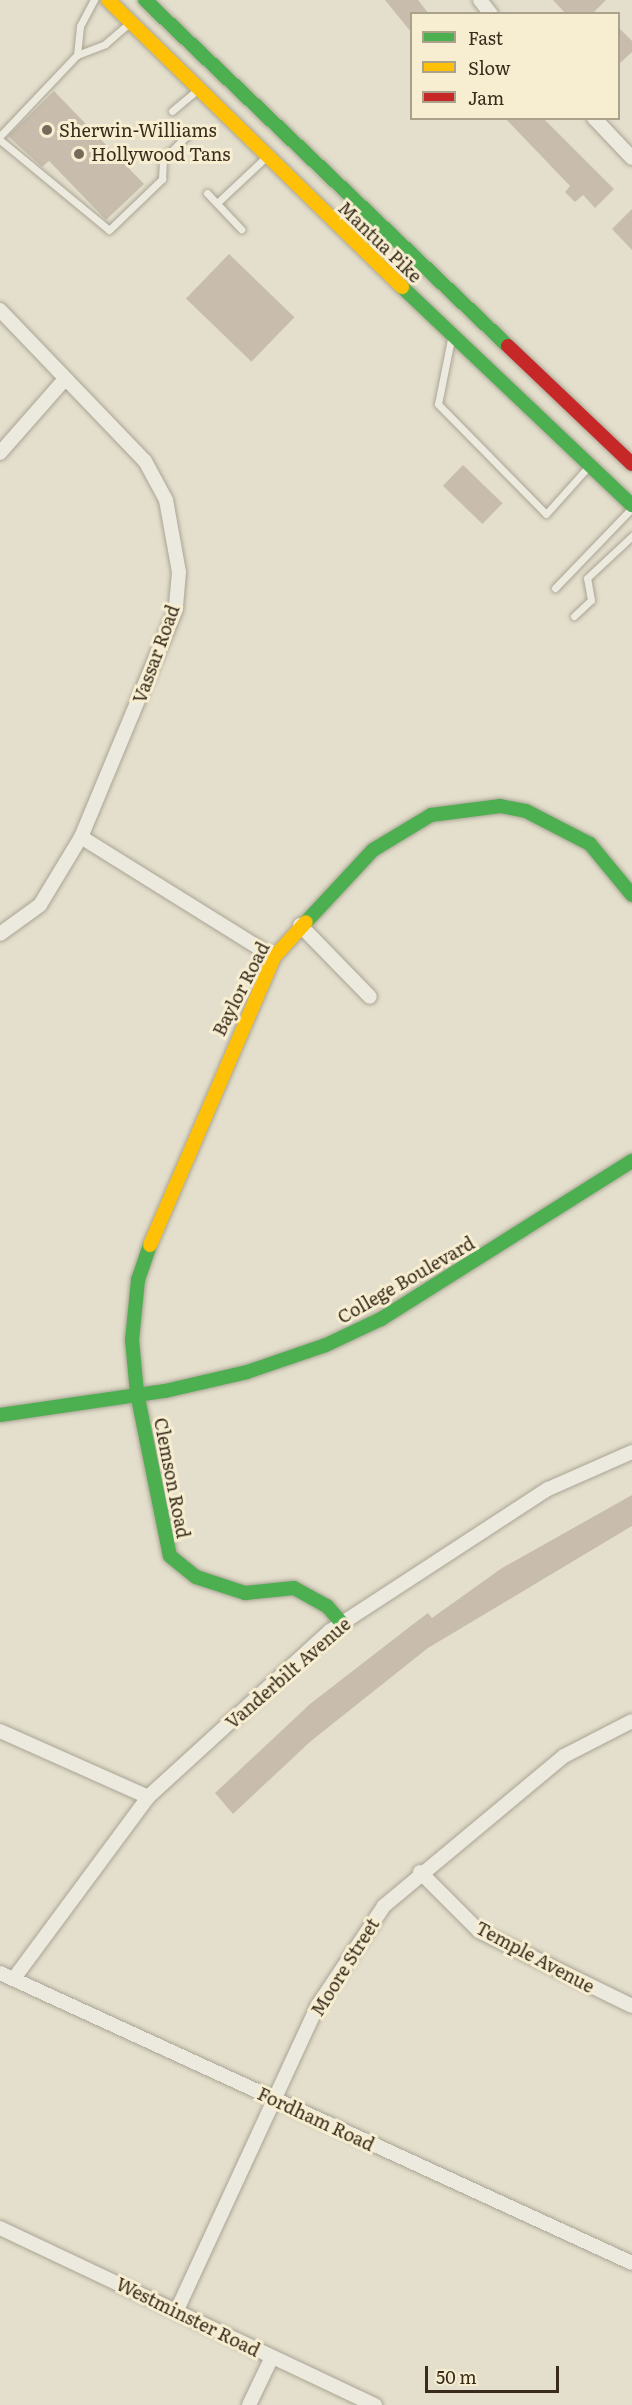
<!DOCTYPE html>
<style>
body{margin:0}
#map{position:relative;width:632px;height:2405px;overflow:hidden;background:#e4dfcc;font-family:Literata,serif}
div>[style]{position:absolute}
.building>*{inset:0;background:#c8bdad;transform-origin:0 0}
.roads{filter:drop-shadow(0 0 2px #aaa495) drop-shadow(0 0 2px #aaa495)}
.lane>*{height:7px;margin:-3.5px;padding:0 3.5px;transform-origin:3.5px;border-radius:3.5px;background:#ece9de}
.street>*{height:14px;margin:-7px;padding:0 7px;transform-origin:7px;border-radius:7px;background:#ece9de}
.fast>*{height:14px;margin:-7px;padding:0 7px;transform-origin:7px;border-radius:7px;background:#4caf50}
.slow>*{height:14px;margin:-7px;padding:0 7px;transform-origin:7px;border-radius:7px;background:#ffc107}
.jam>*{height:14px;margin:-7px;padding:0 7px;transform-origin:7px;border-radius:7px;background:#c62828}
.dots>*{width:16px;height:16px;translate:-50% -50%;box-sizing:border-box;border:3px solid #f7eed1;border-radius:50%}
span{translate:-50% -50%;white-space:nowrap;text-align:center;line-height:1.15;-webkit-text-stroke:6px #f7eed1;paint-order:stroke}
.poi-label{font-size:18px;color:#392c1d}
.left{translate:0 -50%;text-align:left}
.street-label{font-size:18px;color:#392c1d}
.legend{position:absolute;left:410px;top:12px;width:210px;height:108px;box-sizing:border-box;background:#f7eed1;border:2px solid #aba089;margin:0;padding:8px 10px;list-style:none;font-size:18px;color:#392c1d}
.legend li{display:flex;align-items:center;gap:12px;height:30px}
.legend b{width:30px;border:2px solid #aba089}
.scale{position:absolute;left:425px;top:2366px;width:134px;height:27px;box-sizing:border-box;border:3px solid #392c1d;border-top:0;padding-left:8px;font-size:18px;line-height:21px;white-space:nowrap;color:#392c1d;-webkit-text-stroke:4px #f7eed1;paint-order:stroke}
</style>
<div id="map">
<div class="building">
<div style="clip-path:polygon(385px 0,418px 0,429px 14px,411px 14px,411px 32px)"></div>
<div style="clip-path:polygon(553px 0,606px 0,592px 14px,566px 14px)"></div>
<div style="clip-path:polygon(618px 27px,632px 41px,632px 52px,618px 65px)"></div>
<div style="clip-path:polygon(54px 91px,144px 184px,106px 220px,49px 161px,42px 167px,8px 136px)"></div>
<div style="clip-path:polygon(505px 118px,543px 118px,614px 189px,595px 208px,583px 195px,575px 202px,565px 192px,570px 186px)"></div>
<div style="clip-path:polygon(632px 209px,632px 250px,612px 229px)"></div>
<div style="left:229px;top:254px;width:91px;height:62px;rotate:44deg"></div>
<div style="left:463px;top:465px;width:55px;height:29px;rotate:44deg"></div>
<div style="clip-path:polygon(632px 1495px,632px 1526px,428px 1648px,311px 1741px,233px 1814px,215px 1793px,310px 1704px,412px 1625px,428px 1613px,432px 1618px,502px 1568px)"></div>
</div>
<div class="roads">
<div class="lane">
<div style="left:77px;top:55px;width:29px;rotate:-84deg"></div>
<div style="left:80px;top:26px;width:30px;rotate:-62deg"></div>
<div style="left:172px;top:111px;width:31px;rotate:-40deg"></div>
<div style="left:0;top:136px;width:112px;rotate:-46.5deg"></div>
<div style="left:77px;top:55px;width:30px;rotate:-21deg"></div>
<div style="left:105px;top:44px;width:30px;rotate:-41deg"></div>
<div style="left:0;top:140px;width:141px;rotate:39.5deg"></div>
<div style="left:109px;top:230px;width:74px;rotate:-43.9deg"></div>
<div style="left:162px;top:179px;width:19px;rotate:-87deg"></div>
<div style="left:163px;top:160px;width:40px;rotate:-46deg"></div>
<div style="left:207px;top:193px;width:50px;rotate:46.6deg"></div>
<div style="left:217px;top:203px;width:67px;rotate:-43.2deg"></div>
<div style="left:451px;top:339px;width:66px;rotate:101.3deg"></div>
<div style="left:438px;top:404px;width:154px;rotate:45.5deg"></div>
<div style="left:546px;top:514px;width:63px;rotate:-48.2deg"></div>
<div style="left:555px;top:588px;width:111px;rotate:-46.1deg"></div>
<div style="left:574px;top:616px;width:23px;rotate:-43deg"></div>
<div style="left:591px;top:600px;width:22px;rotate:-100deg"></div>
<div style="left:587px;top:578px;width:62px;rotate:-43deg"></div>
</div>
<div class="street">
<div style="left:480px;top:0;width:18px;rotate:52deg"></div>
<div style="left:594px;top:118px;width:55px;rotate:46.5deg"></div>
<div style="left:0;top:310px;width:209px;rotate:46.2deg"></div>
<div style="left:145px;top:461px;width:44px;rotate:61.7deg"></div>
<div style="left:166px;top:500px;width:73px;rotate:79.8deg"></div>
<div style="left:179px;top:572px;width:37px;rotate:95deg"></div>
<div style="left:176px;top:609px;width:247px;rotate:112.6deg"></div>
<div style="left:81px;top:837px;width:79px;rotate:121.1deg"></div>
<div style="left:40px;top:905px;width:49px;rotate:144.1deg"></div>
<div style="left:0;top:453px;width:98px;rotate:-48.7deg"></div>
<div style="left:81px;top:837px;width:227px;rotate:31.9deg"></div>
<div style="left:300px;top:925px;width:100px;rotate:45.8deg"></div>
<div style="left:0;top:1731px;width:162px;rotate:24deg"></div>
<div style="left:420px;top:1872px;width:83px;rotate:45deg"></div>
<div style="left:479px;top:1931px;width:170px;rotate:26.1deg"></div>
<div style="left:0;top:1973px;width:695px;rotate:24.65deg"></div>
<div style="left:15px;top:1977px;width:224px;rotate:-53.5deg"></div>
<div style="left:148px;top:1797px;width:246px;rotate:-42.4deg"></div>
<div style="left:330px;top:1631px;width:260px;rotate:-33.1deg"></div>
<div style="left:548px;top:1489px;width:92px;rotate:-23.8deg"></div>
<div style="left:0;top:2228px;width:415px;rotate:25.3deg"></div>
<div style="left:177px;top:2310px;width:336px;rotate:-65.2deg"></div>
<div style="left:318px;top:2005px;width:119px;rotate:-56.3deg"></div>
<div style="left:384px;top:1906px;width:234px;rotate:-39.8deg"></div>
<div style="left:564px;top:1756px;width:76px;rotate:-27.2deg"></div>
<div style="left:249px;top:2405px;width:53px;rotate:-64.4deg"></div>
</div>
<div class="fast">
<div style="left:145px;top:0;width:501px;rotate:43.63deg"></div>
<div style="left:402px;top:287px;width:317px;rotate:43.5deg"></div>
<div style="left:306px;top:922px;width:98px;rotate:-47.1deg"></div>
<div style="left:373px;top:850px;width:68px;rotate:-31.1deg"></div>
<div style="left:431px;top:815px;width:70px;rotate:-7.4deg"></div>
<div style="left:500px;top:806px;width:26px;rotate:11deg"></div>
<div style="left:526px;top:811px;width:72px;rotate:27.3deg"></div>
<div style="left:590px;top:844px;width:66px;rotate:50.5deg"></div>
<div style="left:150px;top:1245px;width:37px;rotate:109deg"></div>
<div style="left:138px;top:1280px;width:60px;rotate:95.7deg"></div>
<div style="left:132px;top:1340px;width:53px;rotate:84.6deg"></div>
<div style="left:137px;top:1393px;width:166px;rotate:78.6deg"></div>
<div style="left:170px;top:1556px;width:33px;rotate:39deg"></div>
<div style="left:196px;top:1577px;width:52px;rotate:18.1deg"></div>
<div style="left:245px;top:1593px;width:49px;rotate:-5.8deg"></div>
<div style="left:294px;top:1588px;width:38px;rotate:29deg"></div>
<div style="left:327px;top:1606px;width:23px;rotate:49deg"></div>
<div style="left:0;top:1415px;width:167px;rotate:-8.3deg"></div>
<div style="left:165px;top:1391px;width:84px;rotate:-13deg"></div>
<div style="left:247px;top:1372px;width:83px;rotate:-18.9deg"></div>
<div style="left:326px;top:1345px;width:61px;rotate:-25.3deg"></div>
<div style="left:381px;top:1319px;width:297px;rotate:-32.2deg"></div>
</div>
<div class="slow">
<div style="left:108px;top:0;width:411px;rotate:44.3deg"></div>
<div style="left:150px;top:1245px;width:314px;rotate:-66.7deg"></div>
<div style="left:274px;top:957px;width:47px;rotate:-47.6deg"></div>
</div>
<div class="jam">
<div style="left:508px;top:346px;width:171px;rotate:43.6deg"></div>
</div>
</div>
<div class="dots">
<div style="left:47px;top:130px;background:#756b5a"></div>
<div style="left:79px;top:154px;background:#756b5a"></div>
</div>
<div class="poi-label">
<span class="left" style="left:59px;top:130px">Sherwin-Williams</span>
<span class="left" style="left:91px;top:154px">Hollywood Tans</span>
</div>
<div class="street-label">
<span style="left:380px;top:242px;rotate:44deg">Mantua Pike</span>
<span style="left:156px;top:654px;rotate:-70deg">Vassar Road</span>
<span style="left:241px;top:989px;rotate:-63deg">Baylor Road</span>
<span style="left:406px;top:1280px;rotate:-30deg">College Boulevard</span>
<span style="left:172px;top:1478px;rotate:79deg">Clemson Road</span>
<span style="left:288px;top:1673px;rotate:-41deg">Vanderbilt Avenue</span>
<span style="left:535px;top:1957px;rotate:28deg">Temple Avenue</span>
<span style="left:345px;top:1967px;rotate:-58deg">Moore Street</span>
<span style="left:316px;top:2119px;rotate:25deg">Fordham Road</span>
<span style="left:188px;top:2317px;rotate:26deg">Westminster Road</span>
</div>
<ul class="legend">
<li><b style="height:8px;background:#4caf50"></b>Fast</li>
<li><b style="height:8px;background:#ffc107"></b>Slow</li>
<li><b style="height:8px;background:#c62828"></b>Jam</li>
</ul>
<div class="scale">50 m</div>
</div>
